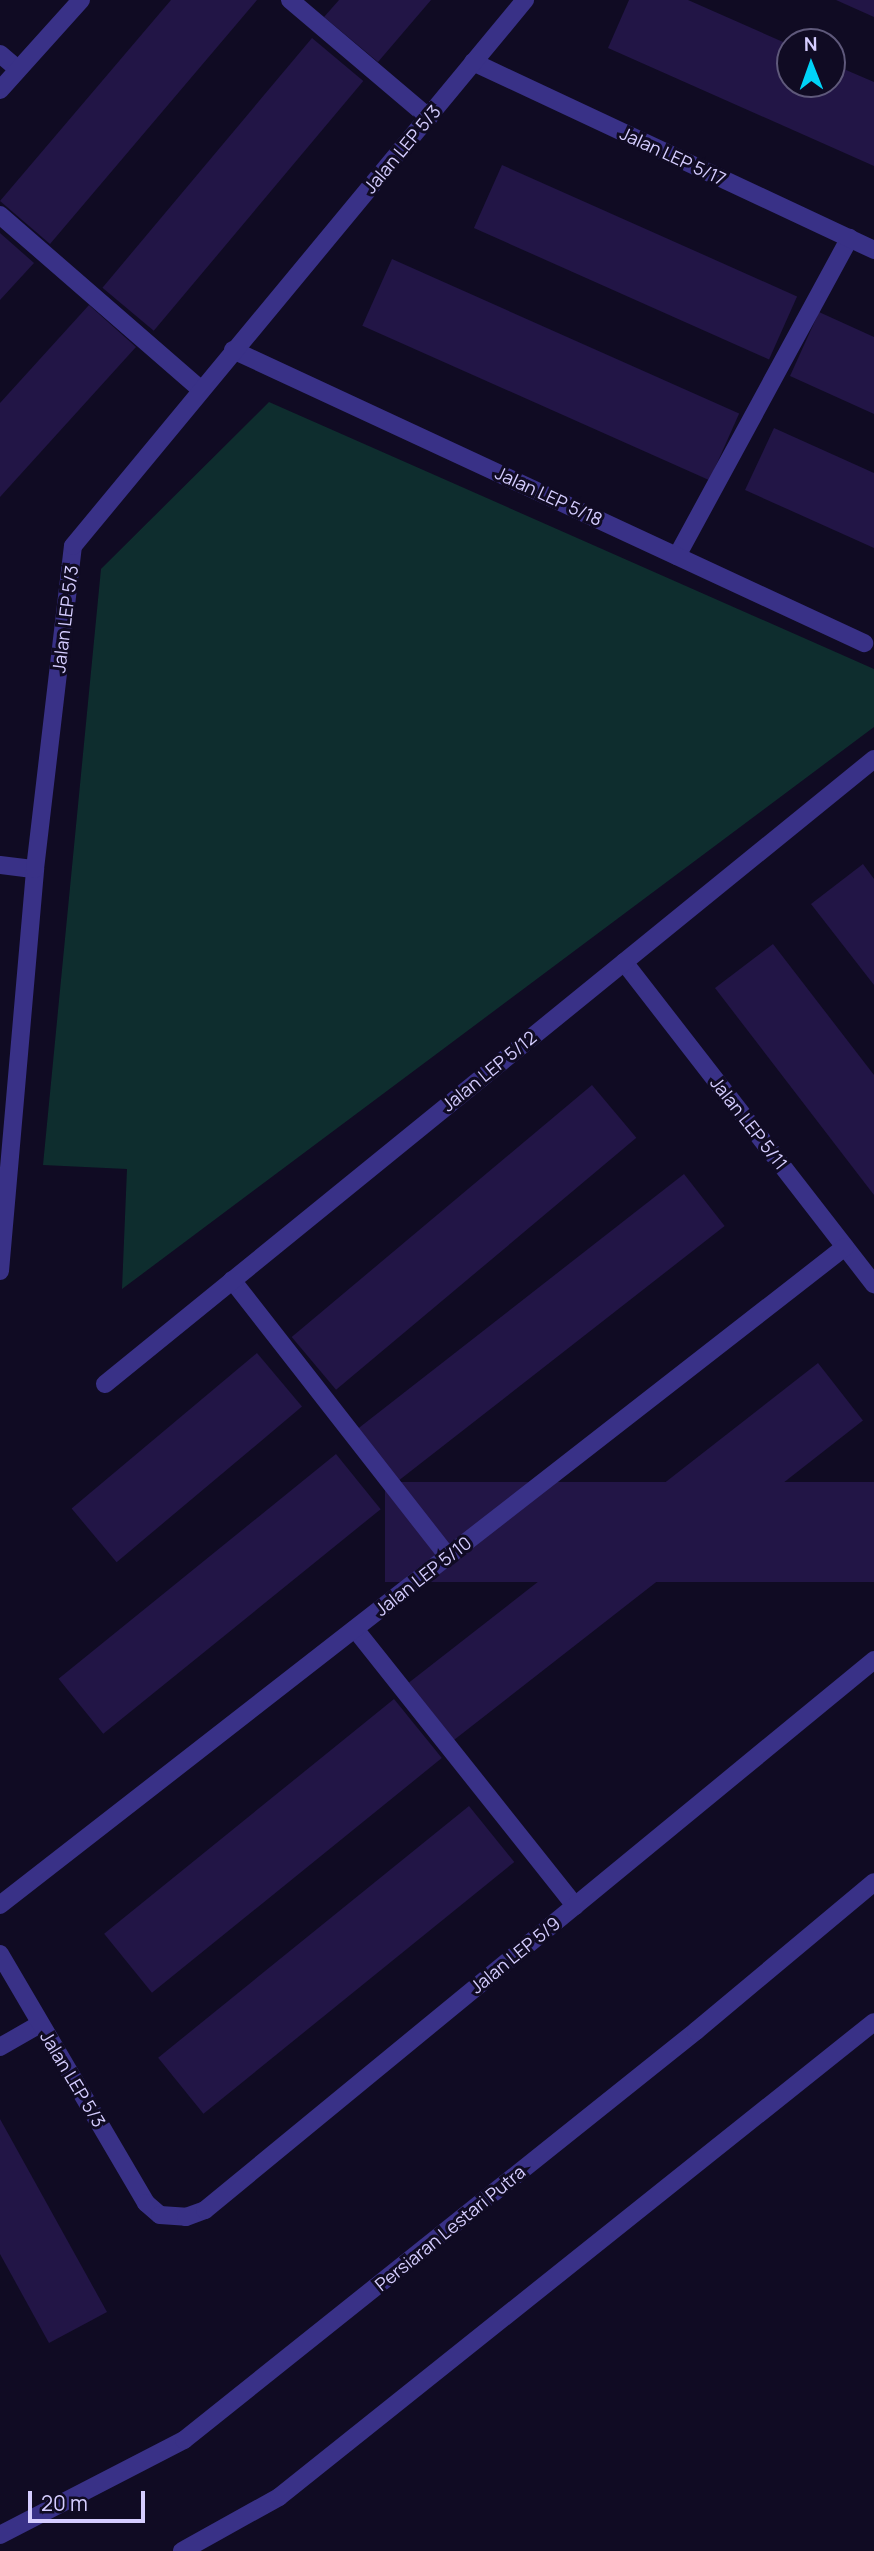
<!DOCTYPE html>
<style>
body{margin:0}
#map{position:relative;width:874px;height:2551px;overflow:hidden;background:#100b23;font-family:Manrope,sans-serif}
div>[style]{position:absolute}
.green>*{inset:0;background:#0e2d2e}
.building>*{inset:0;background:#221546;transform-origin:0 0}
.service>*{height:18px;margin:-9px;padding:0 9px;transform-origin:9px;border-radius:9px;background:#393187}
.minor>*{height:18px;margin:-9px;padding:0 9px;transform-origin:9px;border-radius:9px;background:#393187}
.tertiary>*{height:18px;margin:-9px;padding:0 9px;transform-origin:9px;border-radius:9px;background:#393187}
span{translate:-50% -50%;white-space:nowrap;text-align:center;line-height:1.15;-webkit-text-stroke:6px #100b23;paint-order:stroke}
.street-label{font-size:18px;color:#d5cdff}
.north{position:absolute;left:776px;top:28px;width:70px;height:70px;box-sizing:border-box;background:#100b23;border:2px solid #5f597b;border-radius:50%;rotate:359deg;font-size:19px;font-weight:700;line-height:28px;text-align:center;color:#d5cdff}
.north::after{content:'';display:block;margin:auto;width:24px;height:32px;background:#00d3f8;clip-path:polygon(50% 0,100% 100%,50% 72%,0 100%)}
.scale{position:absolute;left:28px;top:2491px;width:117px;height:32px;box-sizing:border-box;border:4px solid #d5cdff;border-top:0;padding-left:9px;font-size:21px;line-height:24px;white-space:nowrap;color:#d5cdff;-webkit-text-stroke:5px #100b23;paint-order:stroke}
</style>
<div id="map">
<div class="green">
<div style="clip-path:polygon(269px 402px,874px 669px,874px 727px,122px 1289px,127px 1169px,43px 1165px,101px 569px)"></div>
</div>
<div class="building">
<div style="clip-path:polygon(171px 0,257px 0,50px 244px,0 201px)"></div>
<div style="clip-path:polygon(339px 0,431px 0,378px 62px,324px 17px)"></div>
<div style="clip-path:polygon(629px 0,688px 0,790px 45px,790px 84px,832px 84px,832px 64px,874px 82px,874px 166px,608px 48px)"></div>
<div style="clip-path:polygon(836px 0,874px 0,874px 17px)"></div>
<div style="left:312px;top:38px;width:67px;height:326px;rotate:40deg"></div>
<div style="left:502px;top:165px;width:323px;height:69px;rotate:24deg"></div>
<div style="clip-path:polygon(0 233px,34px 263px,0 300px)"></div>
<div style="left:392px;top:259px;width:380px;height:73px;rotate:24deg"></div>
<div style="clip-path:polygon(89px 305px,136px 347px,0 497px,0 403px)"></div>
<div style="clip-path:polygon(819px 312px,874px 337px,874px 414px,790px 376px)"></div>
<div style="clip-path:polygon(774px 428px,874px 473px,874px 548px,745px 490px)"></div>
<div style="clip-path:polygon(863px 864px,874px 879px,874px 985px,811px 904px)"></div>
<div style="clip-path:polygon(773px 944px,874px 1075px,874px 1195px,715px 988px)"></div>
<div style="left:592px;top:1085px;width:69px;height:392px;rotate:50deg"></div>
<div style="left:684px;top:1174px;width:66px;height:416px;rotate:52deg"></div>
<div style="left:257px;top:1353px;width:70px;height:242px;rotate:50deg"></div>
<div style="left:818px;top:1363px;width:73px;height:519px;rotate:52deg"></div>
<div style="left:336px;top:1454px;width:71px;height:357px;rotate:51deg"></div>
<div style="left:874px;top:1482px;width:100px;height:489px;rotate:90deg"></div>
<div style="left:394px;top:1699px;width:76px;height:373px;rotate:51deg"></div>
<div style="left:469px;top:1806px;width:72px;height:400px;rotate:51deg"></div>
<div style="clip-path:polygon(0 2119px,107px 2312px,49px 2343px,0 2254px)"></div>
</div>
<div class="service">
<div style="left:290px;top:0;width:182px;rotate:40.3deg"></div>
<div style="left:0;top:54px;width:23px;rotate:40deg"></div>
<div style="left:0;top:215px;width:265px;rotate:41deg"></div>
<div style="left:677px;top:556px;width:362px;rotate:-61.5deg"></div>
<div style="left:232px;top:1280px;width:350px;rotate:52deg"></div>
<div style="left:355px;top:1629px;width:354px;rotate:51.5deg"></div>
<div style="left:0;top:2047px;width:46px;rotate:-29.9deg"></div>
</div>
<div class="minor">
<div style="left:473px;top:62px;width:443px;rotate:25.1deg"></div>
<div style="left:0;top:90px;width:121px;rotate:-48deg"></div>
<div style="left:233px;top:350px;width:696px;rotate:24.91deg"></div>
<div style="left:0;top:865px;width:35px;rotate:7deg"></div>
<div style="left:624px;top:962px;width:408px;rotate:52.2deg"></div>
<div style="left:0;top:1271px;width:404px;rotate:-85deg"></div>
<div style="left:35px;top:869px;width:325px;rotate:-83.3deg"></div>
<div style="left:73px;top:546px;width:709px;rotate:-50.38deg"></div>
<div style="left:105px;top:1384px;width:991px;rotate:-39.1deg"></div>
<div style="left:0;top:1905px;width:1071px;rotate:-37.91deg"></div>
<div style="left:0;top:1954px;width:289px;rotate:59.6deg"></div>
<div style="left:146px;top:2203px;width:18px;rotate:41deg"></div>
<div style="left:160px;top:2215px;width:26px;rotate:4deg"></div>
<div style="left:186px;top:2217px;width:20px;rotate:-20deg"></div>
<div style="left:205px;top:2210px;width:866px;rotate:-39.42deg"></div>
</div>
<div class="tertiary">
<div style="left:0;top:2535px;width:207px;rotate:-27.3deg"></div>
<div style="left:184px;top:2440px;width:655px;rotate:-38.62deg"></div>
<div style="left:696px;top:2031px;width:232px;rotate:-39.9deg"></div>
<div style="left:182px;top:2551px;width:111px;rotate:-29.1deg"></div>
<div style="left:279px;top:2497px;width:761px;rotate:-38.6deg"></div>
</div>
<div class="street-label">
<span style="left:402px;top:149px;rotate:-50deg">Jalan LEP 5/3</span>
<span style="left:673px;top:156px;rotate:25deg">Jalan LEP 5/17</span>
<span style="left:549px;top:496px;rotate:25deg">Jalan LEP 5/18</span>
<span style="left:65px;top:619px;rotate:-83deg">Jalan LEP 5/3</span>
<span style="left:489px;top:1071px;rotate:-39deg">Jalan LEP 5/12</span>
<span style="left:749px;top:1123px;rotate:52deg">Jalan LEP 5/11</span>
<span style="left:423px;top:1576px;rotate:-38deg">Jalan LEP 5/10</span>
<span style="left:515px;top:1955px;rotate:-39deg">Jalan LEP 5/9</span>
<span style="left:73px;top:2079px;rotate:59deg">Jalan LEP 5/3</span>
<span style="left:450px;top:2228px;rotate:-39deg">Persiaran Lestari Putra</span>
</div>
<div class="north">N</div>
<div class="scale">20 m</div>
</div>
